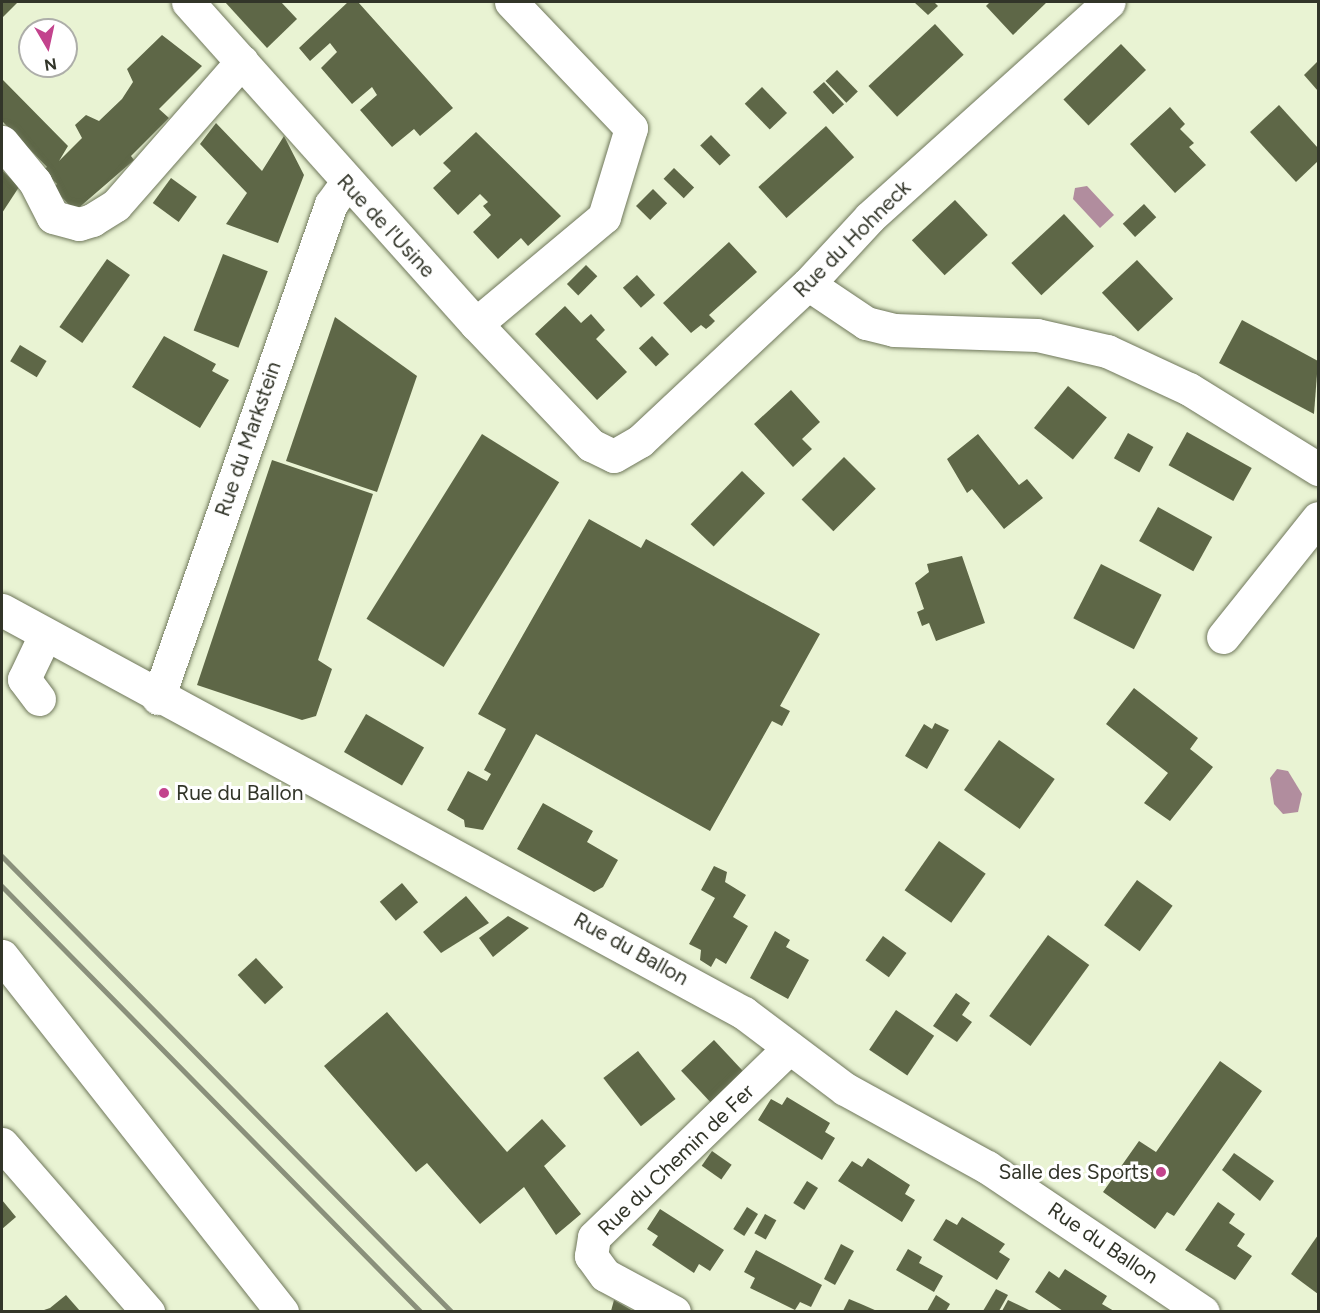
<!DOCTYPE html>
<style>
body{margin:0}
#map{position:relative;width:1320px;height:1313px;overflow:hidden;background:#e9f3d3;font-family:Figtree,sans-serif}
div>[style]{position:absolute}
.water>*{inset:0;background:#b18d9e}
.building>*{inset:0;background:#5e6747;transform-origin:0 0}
.roads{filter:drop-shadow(0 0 2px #6f775b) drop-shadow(0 0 2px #6f775b)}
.minor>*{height:33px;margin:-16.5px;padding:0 16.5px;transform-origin:16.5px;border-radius:16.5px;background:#fff}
.rail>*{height:4.5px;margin:-2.25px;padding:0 2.25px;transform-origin:2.25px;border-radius:2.25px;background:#8a907b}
.dots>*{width:16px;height:16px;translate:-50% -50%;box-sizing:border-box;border:3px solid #fff;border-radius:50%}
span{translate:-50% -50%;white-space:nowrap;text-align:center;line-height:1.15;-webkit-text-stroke:6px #fff;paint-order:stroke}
.street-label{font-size:21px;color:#323529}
.poi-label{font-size:21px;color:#323529}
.left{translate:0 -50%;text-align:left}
.right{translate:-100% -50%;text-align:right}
.frame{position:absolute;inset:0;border:3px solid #323529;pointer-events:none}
.north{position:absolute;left:18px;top:18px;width:60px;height:60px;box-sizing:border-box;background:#fff;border:2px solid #adaea9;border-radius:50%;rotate:171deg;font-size:16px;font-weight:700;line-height:24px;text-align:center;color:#323529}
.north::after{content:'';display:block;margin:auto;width:21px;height:27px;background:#c3438d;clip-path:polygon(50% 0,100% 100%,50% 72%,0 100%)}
</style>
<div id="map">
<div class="water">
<div style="clip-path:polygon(1087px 186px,1114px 215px,1100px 228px,1073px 199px,1075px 188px)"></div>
<div style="clip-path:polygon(1277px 769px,1288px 771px,1302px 794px,1298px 812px,1283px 814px,1274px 804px,1270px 778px)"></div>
</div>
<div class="building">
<div style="clip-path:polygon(2px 2px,18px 2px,2px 18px)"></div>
<div style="clip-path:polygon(225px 2px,281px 2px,297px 19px,267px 48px)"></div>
<div style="clip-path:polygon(348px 2px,358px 2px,453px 108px,420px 136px,414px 129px,392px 147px,360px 110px,377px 95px,372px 87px,352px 104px,321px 68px,337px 52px,330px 43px,310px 61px,299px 48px)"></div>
<div style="clip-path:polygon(914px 2px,934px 2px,938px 6px,928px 15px)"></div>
<div style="clip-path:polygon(990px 2px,1047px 2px,1013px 35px,986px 6px)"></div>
<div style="left:935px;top:24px;width:42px;height:91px;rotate:47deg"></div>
<div style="clip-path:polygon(162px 35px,202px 66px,159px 109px,169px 118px,131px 156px,134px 160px,75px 211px,53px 188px,57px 184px,43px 170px,47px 167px,2px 121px,2px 79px,68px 146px,59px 161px,82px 138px,75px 125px,86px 115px,99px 121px,122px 99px,133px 82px,127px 69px)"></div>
<div style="left:1121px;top:44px;width:36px;height:80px;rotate:46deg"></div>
<div style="clip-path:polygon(1318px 61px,1318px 91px,1304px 75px)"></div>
<div style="left:837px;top:70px;width:30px;height:16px;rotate:46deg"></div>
<div style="left:824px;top:82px;width:30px;height:15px;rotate:48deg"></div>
<div style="left:762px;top:87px;width:36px;height:24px;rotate:46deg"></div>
<div style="clip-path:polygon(1279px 105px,1318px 148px,1318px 161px,1296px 182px,1250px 132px)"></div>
<div style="clip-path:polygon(1170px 107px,1185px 124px,1180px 129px,1194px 143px,1189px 147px,1206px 165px,1175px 193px,1130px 144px)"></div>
<div style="clip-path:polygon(216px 123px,262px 171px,284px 136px,304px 175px,278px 243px,226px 224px,247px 193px,200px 144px)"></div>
<div style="left:826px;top:126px;width:42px;height:91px;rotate:48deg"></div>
<div style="clip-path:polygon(476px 132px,561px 216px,528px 246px,521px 238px,498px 259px,473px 232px,491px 215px,483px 206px,488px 202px,480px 194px,458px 215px,433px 188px,451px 171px,443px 163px)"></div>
<div style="left:711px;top:135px;width:28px;height:15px;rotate:46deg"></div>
<div style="left:674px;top:168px;width:28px;height:15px;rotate:44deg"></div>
<div style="clip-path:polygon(2px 170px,19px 187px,2px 213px)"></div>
<div style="left:171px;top:178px;width:32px;height:31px;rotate:36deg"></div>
<div style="left:653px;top:189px;width:20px;height:24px;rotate:45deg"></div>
<div style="left:955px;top:200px;width:48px;height:59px;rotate:47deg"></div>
<div style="left:1144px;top:204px;width:18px;height:29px;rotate:47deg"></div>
<div style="left:1064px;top:214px;width:44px;height:72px;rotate:47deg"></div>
<div style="clip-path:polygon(729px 242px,757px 272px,709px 315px,715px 321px,711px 325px,706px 329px,701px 325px,691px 333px,663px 303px)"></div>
<div style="left:223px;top:254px;width:48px;height:82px;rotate:21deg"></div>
<div style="left:107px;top:259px;width:28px;height:83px;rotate:35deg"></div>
<div style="left:1137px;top:260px;width:53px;height:48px;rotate:47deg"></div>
<div style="left:586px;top:265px;width:16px;height:27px;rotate:45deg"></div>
<div style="left:637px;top:275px;width:27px;height:19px;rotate:48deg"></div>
<div style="clip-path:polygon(565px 306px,581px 323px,591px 314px,605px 330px,596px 339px,627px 372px,597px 400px,535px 334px)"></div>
<div style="clip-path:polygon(335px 317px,417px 376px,377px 492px,286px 461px)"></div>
<div style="clip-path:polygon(1242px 320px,1318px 361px,1314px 414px,1219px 363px)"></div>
<div style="clip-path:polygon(164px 336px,216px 364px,212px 371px,229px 380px,200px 428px,132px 387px)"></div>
<div style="left:652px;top:336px;width:25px;height:18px;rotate:47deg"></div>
<div style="left:20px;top:345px;width:31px;height:19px;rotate:31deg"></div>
<div style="left:1068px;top:386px;width:50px;height:54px;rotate:39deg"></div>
<div style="clip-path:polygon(791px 390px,820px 422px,802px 439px,812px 449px,793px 467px,754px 424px)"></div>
<div style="left:1187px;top:432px;width:74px;height:38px;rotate:29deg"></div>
<div style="left:1128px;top:433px;width:29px;height:29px;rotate:29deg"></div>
<div style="left:482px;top:434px;width:91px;height:218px;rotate:32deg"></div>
<div style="clip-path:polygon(978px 434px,1019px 485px,1027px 479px,1043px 498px,1004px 529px,972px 489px,967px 493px,947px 459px)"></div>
<div style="left:844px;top:457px;width:45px;height:60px;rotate:45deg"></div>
<div style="clip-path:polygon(272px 460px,373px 494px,318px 660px,332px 669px,316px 716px,302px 720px,197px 685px)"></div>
<div style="left:742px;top:471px;width:32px;height:74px;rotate:44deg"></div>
<div style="left:1158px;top:507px;width:62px;height:39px;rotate:29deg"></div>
<div style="clip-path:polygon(589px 519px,641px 548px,646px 539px,820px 634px,780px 706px,790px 711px,782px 726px,772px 721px,710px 831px,536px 734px,483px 830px,465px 827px,464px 820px,447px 810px,468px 771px,487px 781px,491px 774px,484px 770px,506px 729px,478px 714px)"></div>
<div style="clip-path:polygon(962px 556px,985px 623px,936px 641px,929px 623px,922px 626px,917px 612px,924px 609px,915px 583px,929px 572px,927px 564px)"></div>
<div style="left:1101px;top:564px;width:68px;height:61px;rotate:27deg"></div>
<div style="clip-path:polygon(1134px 688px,1198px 738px,1190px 749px,1213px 767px,1170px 821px,1144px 803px,1168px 773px,1106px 724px)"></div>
<div style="left:366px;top:714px;width:67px;height:44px;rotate:30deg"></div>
<div style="clip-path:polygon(935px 723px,949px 730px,927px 769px,905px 756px,924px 724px,932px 729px)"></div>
<div style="left:999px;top:740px;width:68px;height:61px;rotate:35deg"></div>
<div style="clip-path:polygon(543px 803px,593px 831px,587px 842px,618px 860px,603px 887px,594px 892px,517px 849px)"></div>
<div style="left:939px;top:841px;width:57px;height:60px;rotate:35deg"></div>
<div style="clip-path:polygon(714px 866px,727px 872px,725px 882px,746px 895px,733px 917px,748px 926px,726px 964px,716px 958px,711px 967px,700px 960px,701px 950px,689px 944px,715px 898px,701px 890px)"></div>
<div style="left:1137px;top:880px;width:44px;height:56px;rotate:36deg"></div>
<div style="left:402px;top:883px;width:25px;height:29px;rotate:50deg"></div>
<div style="clip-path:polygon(466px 896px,489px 923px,441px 953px,423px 932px)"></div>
<div style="clip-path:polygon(508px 916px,529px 928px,493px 957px,479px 938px)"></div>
<div style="clip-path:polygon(775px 931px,790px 940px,786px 947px,809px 960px,788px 999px,750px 978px)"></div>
<div style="left:1048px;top:935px;width:51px;height:100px;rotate:36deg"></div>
<div style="left:883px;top:936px;width:29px;height:30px;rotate:36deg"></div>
<div style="left:256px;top:958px;width:40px;height:25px;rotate:47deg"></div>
<div style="clip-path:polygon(956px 993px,970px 1003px,962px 1015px,972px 1022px,957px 1042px,933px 1026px)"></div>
<div style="left:896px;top:1010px;width:46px;height:48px;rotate:34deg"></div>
<div style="clip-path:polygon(387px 1012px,507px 1152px,542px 1119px,566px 1146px,544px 1166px,581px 1214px,556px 1235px,524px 1187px,480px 1224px,427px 1163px,416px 1172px,324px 1066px)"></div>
<div style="left:714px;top:1040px;width:52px;height:45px;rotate:47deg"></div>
<div style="left:638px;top:1051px;width:61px;height:44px;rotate:52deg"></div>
<div style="clip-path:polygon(1220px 1061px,1262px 1091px,1174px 1216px,1167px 1212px,1155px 1229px,1103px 1192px,1139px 1141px,1156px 1152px)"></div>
<div style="clip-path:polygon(787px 1097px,830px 1123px,825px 1132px,835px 1138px,822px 1160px,758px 1120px,771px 1099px,782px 1105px)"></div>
<div style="left:712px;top:1151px;width:24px;height:18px;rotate:35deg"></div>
<div style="clip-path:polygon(1234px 1153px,1274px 1181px,1260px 1201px,1222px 1170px)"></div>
<div style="clip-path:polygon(868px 1158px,910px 1185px,905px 1194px,915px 1200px,902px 1222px,838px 1181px,852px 1161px,862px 1167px)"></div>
<div style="left:807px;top:1181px;width:13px;height:26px;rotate:32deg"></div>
<div style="clip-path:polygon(2px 1200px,16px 1217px,2px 1229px)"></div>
<div style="clip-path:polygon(1218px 1202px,1235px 1214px,1229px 1223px,1245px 1234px,1237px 1246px,1252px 1256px,1235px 1280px,1185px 1250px)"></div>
<div style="left:747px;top:1207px;width:13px;height:26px;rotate:32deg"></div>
<div style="clip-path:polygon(660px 1209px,724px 1250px,710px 1271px,699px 1264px,694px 1273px,652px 1245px,658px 1236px,647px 1229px)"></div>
<div style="left:765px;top:1214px;width:13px;height:22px;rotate:29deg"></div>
<div style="clip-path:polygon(962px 1217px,1005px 1244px,999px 1252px,1010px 1259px,997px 1280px,933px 1240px,946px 1219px,957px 1225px)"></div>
<div style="clip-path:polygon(1318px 1235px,1318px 1294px,1291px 1274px)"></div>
<div style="clip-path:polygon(841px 1244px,854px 1251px,835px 1285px,824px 1279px)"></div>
<div style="clip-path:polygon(908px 1249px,922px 1257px,919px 1263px,943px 1276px,934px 1292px,896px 1270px)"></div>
<div style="clip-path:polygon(756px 1250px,822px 1285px,811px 1307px,800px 1302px,795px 1310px,750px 1288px,755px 1278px,744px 1272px)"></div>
<div style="clip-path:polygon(1065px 1269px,1107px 1296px,1102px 1304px,1114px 1311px,1063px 1311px,1035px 1292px,1049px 1271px,1059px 1278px)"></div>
<div style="clip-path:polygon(996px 1289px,1008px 1295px,999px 1311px,983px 1311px)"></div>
<div style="clip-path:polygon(66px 1295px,80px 1311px,41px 1311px,50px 1308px)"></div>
<div style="clip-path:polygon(936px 1295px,950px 1304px,946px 1311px,927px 1311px)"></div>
<div style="clip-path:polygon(849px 1299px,861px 1304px,877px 1311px,843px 1311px)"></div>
<div style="clip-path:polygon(614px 1300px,633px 1311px,611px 1311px)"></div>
<div style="clip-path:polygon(1008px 1300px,1031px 1311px,1002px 1311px)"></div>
</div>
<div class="roads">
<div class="minor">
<div style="left:188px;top:2px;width:432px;rotate:48.2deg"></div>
<div style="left:476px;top:324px;width:167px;rotate:46.5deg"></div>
<div style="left:591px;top:445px;width:25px;rotate:26deg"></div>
<div style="left:614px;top:456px;width:30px;rotate:-30deg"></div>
<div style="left:640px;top:441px;width:230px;rotate:-43.1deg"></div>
<div style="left:808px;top:284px;width:91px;rotate:-47.2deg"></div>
<div style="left:870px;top:217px;width:321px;rotate:-42deg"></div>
<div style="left:2px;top:142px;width:52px;rotate:50.5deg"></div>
<div style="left:35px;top:182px;width:39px;rotate:63deg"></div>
<div style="left:53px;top:217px;width:27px;rotate:15deg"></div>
<div style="left:79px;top:224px;width:14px;rotate:-17deg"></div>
<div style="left:92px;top:220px;width:28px;rotate:-32deg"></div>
<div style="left:116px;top:205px;width:191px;rotate:-48.8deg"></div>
<div style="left:808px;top:284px;width:70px;rotate:33.9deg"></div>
<div style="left:866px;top:323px;width:29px;rotate:14deg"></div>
<div style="left:894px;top:330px;width:143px;rotate:2deg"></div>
<div style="left:1037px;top:335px;width:72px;rotate:12.9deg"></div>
<div style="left:1107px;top:351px;width:90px;rotate:24.9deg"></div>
<div style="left:1189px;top:389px;width:152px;rotate:31.8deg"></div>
<div style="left:476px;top:324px;width:167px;rotate:-39.9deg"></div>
<div style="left:604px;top:217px;width:93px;rotate:-73.1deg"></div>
<div style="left:631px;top:128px;width:174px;rotate:-133.6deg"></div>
<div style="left:2px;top:610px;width:844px;rotate:28.51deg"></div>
<div style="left:744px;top:1013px;width:126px;rotate:37deg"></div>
<div style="left:845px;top:1089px;width:162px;rotate:28.8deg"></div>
<div style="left:987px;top:1167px;width:260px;rotate:33.9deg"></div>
<div style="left:1223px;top:637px;width:152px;rotate:-51.4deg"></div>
<div style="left:158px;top:698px;width:523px;rotate:-70.7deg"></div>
<div style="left:331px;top:204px;width:26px;rotate:-54deg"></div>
<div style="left:39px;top:699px;width:25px;rotate:-127deg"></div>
<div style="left:24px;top:679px;width:49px;rotate:-64.5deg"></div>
<div style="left:2px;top:956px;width:453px;rotate:51.8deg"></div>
<div style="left:2px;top:1144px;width:223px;rotate:49deg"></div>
<div style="left:674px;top:1312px;width:78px;rotate:-151.8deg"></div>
<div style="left:605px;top:1275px;width:24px;rotate:-126deg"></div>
<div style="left:591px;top:1256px;width:19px;rotate:-81deg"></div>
<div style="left:594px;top:1237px;width:272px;rotate:-44.1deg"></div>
</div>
</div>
<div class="rail">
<div style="left:2px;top:856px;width:641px;rotate:45.38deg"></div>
<div style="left:2px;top:886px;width:598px;rotate:45.47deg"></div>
</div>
<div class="dots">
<div style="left:164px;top:793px;background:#c3438d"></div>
<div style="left:1161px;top:1172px;background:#c3438d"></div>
</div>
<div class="street-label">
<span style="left:386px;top:226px;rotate:47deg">Rue de l'Usine</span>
<span style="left:852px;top:239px;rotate:-45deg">Rue du Hohneck</span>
<span style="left:248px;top:439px;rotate:-71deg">Rue du Markstein</span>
<span style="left:631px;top:949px;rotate:29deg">Rue du Ballon</span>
<span style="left:676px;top:1160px;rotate:-44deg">Rue du Chemin de Fer</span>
<span style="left:1103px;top:1243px;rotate:34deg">Rue du Ballon</span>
</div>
<div class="poi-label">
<span class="left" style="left:176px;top:793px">Rue du Ballon</span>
<span class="right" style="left:1149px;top:1172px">Salle des Sports</span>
</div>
<div class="frame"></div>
<div class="north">N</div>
</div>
